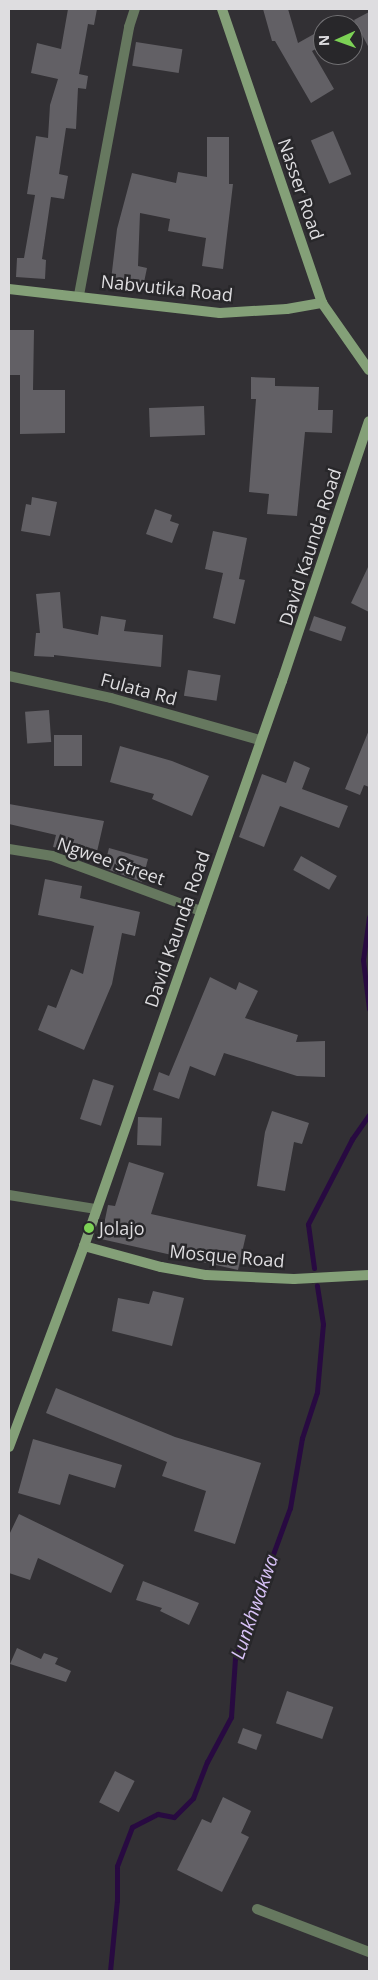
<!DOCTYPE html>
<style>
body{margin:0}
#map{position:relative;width:378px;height:1980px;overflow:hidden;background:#323034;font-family:"Open Sans",sans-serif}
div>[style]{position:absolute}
.stream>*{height:5px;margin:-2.5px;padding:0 2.5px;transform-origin:2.5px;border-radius:2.5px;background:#280a41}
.building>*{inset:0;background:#626065;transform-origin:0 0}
.street>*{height:10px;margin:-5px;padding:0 5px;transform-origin:5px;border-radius:5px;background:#66785f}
.secondary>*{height:10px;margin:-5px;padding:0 5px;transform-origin:5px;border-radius:5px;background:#84a078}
.dots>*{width:14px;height:14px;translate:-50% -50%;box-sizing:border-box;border:2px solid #28272a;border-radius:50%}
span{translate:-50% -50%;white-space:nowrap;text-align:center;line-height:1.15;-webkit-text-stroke:5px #28272a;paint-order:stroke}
.street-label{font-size:18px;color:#dedde0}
.poi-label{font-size:18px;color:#dedde0}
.left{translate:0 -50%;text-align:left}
.water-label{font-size:19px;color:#d8c2f7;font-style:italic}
.frame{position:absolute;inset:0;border:10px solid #dedde0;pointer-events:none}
.north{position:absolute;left:313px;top:15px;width:50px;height:50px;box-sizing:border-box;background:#28272a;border:1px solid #717073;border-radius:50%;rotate:268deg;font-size:14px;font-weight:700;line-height:20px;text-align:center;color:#dedde0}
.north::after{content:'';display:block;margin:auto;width:18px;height:22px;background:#7cd155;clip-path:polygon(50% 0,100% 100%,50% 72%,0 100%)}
</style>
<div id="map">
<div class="stream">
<div style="left:369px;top:917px;width:43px;rotate:97.9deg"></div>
<div style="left:363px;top:960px;width:49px;rotate:83deg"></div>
<div style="left:314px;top:1268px;width:44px;rotate:-97.8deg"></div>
<div style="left:308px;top:1224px;width:96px;rotate:-62.6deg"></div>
<div style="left:352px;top:1139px;width:29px;rotate:-55deg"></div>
<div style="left:110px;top:1971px;width:71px;rotate:-84.4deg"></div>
<div style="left:117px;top:1900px;width:34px;rotate:-90deg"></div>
<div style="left:117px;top:1866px;width:42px;rotate:-69deg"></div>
<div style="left:132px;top:1827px;width:29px;rotate:-27deg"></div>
<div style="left:158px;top:1814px;width:16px;rotate:11deg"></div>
<div style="left:174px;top:1817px;width:27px;rotate:-45deg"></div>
<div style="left:193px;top:1798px;width:39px;rotate:-69deg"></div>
<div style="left:207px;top:1762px;width:51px;rotate:-61.9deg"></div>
<div style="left:231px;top:1717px;width:59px;rotate:-86.1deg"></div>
<div style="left:235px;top:1658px;width:160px;rotate:-69.9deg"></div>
<div style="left:290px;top:1508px;width:71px;rotate:-80.3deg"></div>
<div style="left:302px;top:1438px;width:48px;rotate:-71.9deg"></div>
<div style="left:317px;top:1392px;width:68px;rotate:-85deg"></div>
<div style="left:323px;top:1324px;width:39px;rotate:-99deg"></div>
</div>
<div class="building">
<div style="clip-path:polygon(68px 9px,97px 9px,94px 25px,88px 24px,79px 74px,88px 76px,86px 89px,78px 88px,76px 129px,66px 128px,59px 174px,68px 176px,64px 199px,51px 197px,42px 259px,46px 260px,45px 279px,16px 277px,17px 258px,24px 258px,35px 195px,27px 194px,36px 136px,48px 138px,50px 105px,58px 79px,31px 73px,37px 43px,61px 49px)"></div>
<div style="clip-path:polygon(263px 9px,288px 9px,298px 43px,323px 29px,323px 45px,312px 51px,334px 89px,311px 103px,275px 41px,272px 41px)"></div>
<div style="clip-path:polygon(369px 12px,369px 48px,354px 20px)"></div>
<div style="left:136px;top:42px;width:47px;height:24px;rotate:9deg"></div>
<div style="left:333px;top:131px;width:47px;height:24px;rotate:67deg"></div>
<div style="clip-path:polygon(207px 137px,229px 137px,229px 184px,233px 184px,223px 269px,202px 266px,206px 238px,168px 231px,170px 219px,140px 213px,138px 266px,147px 268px,143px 287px,111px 280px,117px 229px,132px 173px,176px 183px,178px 172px,207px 177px)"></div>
<div style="clip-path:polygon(9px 330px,34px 330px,33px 390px,65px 390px,65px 433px,20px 434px,20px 375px,9px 375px)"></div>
<div style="clip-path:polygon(251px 377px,275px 378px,275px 386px,319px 387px,318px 410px,333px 410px,332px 433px,305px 432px,297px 516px,267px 514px,269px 494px,249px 492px,256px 399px,251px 399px)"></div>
<div style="left:204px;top:406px;width:29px;height:55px;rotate:88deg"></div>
<div style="clip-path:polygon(32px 497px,57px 502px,50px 536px,21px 531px,26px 504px,31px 505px)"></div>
<div style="clip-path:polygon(155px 509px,172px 515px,170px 521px,179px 524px,172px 543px,146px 534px)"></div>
<div style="clip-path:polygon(213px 531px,247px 538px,239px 579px,245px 580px,235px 624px,213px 618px,223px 573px,205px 569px)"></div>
<div style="clip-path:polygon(369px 565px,369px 612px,351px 603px)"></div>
<div style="clip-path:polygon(60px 592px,63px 628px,98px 635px,101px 616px,126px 620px,124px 631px,163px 635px,161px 667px,54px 655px,54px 657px,34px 656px,36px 633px,40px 633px,36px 594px)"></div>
<div style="left:314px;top:616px;width:34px;height:15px;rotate:19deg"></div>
<div style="left:188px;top:670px;width:33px;height:26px;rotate:9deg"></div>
<div style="left:49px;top:710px;width:32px;height:24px;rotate:86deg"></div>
<div style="clip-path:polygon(369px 730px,369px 787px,364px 785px,360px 795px,345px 789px)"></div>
<div style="left:54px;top:735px;width:28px;height:31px"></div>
<div style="clip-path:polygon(120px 746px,172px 761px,209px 776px,192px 816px,152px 799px,154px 794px,110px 782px)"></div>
<div style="clip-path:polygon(294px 761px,310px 768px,302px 789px,348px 806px,339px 828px,280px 806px,264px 847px,239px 837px,262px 774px,286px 783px)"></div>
<div style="clip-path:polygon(9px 804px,104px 821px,96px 856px,53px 847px,56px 835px,9px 824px)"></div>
<div style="clip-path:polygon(109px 848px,148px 859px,142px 882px,104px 868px)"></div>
<div style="left:301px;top:856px;width:41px;height:16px;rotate:29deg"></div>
<div style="clip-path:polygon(45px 879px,82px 886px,80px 898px,140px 912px,135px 936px,122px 933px,112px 984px,84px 1050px,38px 1030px,48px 1005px,56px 1008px,71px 969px,83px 974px,94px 926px,38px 915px)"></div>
<div style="clip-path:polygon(210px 977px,236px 990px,239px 982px,258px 991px,245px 1018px,298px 1035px,296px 1042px,325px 1041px,325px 1077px,297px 1076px,224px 1053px,215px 1076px,190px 1066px,179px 1099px,153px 1090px,159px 1072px,169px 1076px)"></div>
<div style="left:93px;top:1079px;width:22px;height:42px;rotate:18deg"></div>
<div style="clip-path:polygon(272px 1111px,309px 1123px,302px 1144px,294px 1142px,285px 1191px,257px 1186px,265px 1132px)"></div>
<div style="left:138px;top:1117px;width:24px;height:28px;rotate:2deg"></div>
<div style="clip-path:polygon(129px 1162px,164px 1173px,151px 1214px,246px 1235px,238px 1270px,101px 1239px,108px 1205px,115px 1206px)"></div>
<div style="clip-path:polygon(153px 1291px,184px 1298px,172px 1346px,112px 1331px,118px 1298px,149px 1304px)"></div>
<div style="clip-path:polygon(56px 1388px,175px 1437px,261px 1463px,235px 1544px,194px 1531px,206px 1491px,162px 1476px,167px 1462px,46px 1413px)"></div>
<div style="clip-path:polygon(33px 1439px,122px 1465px,115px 1488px,69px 1474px,60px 1505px,18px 1493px)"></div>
<div style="clip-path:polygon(19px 1514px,124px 1565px,111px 1593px,38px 1558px,30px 1580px,9px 1573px,9px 1535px)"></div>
<div style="clip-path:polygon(143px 1581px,199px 1603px,189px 1625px,160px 1611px,162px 1608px,136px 1600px)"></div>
<div style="clip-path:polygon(17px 1648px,41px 1659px,44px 1653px,58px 1658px,55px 1664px,71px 1671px,66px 1682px,10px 1664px)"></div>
<div style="left:287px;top:1691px;width:49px;height:34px;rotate:19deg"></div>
<div style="left:243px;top:1728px;width:20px;height:16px;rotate:20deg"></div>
<div style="left:115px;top:1771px;width:22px;height:35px;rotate:27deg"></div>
<div style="clip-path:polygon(223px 1797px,251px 1811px,241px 1833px,249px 1837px,222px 1892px,177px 1870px,202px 1819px,211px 1823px)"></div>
</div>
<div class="street">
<div style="left:79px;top:295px;width:273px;rotate:-79.4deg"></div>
<div style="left:129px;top:27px;width:19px;rotate:-72deg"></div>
<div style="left:9px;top:676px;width:104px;rotate:12.2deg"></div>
<div style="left:111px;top:698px;width:154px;rotate:15.8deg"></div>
<div style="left:9px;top:849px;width:44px;rotate:9.2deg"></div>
<div style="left:52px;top:856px;width:159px;rotate:20.3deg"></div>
<div style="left:9px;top:1195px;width:87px;rotate:9.2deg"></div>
<div style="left:257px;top:1909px;width:120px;rotate:21deg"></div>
</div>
<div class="secondary">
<div style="left:222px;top:9px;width:311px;rotate:71.2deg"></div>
<div style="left:322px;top:303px;width:82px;rotate:55deg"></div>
<div style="left:9px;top:289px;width:212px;rotate:6.5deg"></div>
<div style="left:220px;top:313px;width:67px;rotate:-3.4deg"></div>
<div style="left:287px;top:309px;width:36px;rotate:-10deg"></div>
<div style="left:84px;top:1246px;width:80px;rotate:15.3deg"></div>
<div style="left:161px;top:1267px;width:46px;rotate:10.1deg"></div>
<div style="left:206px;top:1275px;width:88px;rotate:2.6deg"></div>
<div style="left:294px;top:1279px;width:75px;rotate:-3.1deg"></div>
<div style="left:9px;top:1447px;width:215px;rotate:-69.5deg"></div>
<div style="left:84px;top:1246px;width:599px;rotate:-70.69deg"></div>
<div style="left:282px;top:681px;width:274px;rotate:-71.5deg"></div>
</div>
<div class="dots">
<div style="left:89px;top:1228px;background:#7cd155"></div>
</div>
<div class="street-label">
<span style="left:301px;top:189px;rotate:71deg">Nasser Road</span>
<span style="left:167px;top:288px;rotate:6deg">Nabvutika Road</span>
<span style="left:310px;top:547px;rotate:-72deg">David Kaunda Road</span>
<span style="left:139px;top:689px;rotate:15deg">Fulata Rd</span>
<span style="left:111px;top:861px;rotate:19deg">Ngwee Street</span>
<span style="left:177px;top:929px;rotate:-71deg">David Kaunda Road</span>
<span style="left:227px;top:1256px;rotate:5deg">Mosque Road</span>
</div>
<div class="poi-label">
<span class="left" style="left:99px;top:1228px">Jolajo</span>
</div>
<div class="water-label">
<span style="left:255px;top:1607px;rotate:-71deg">Lunkhwakwa</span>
</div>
<div class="frame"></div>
<div class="north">N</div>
</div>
